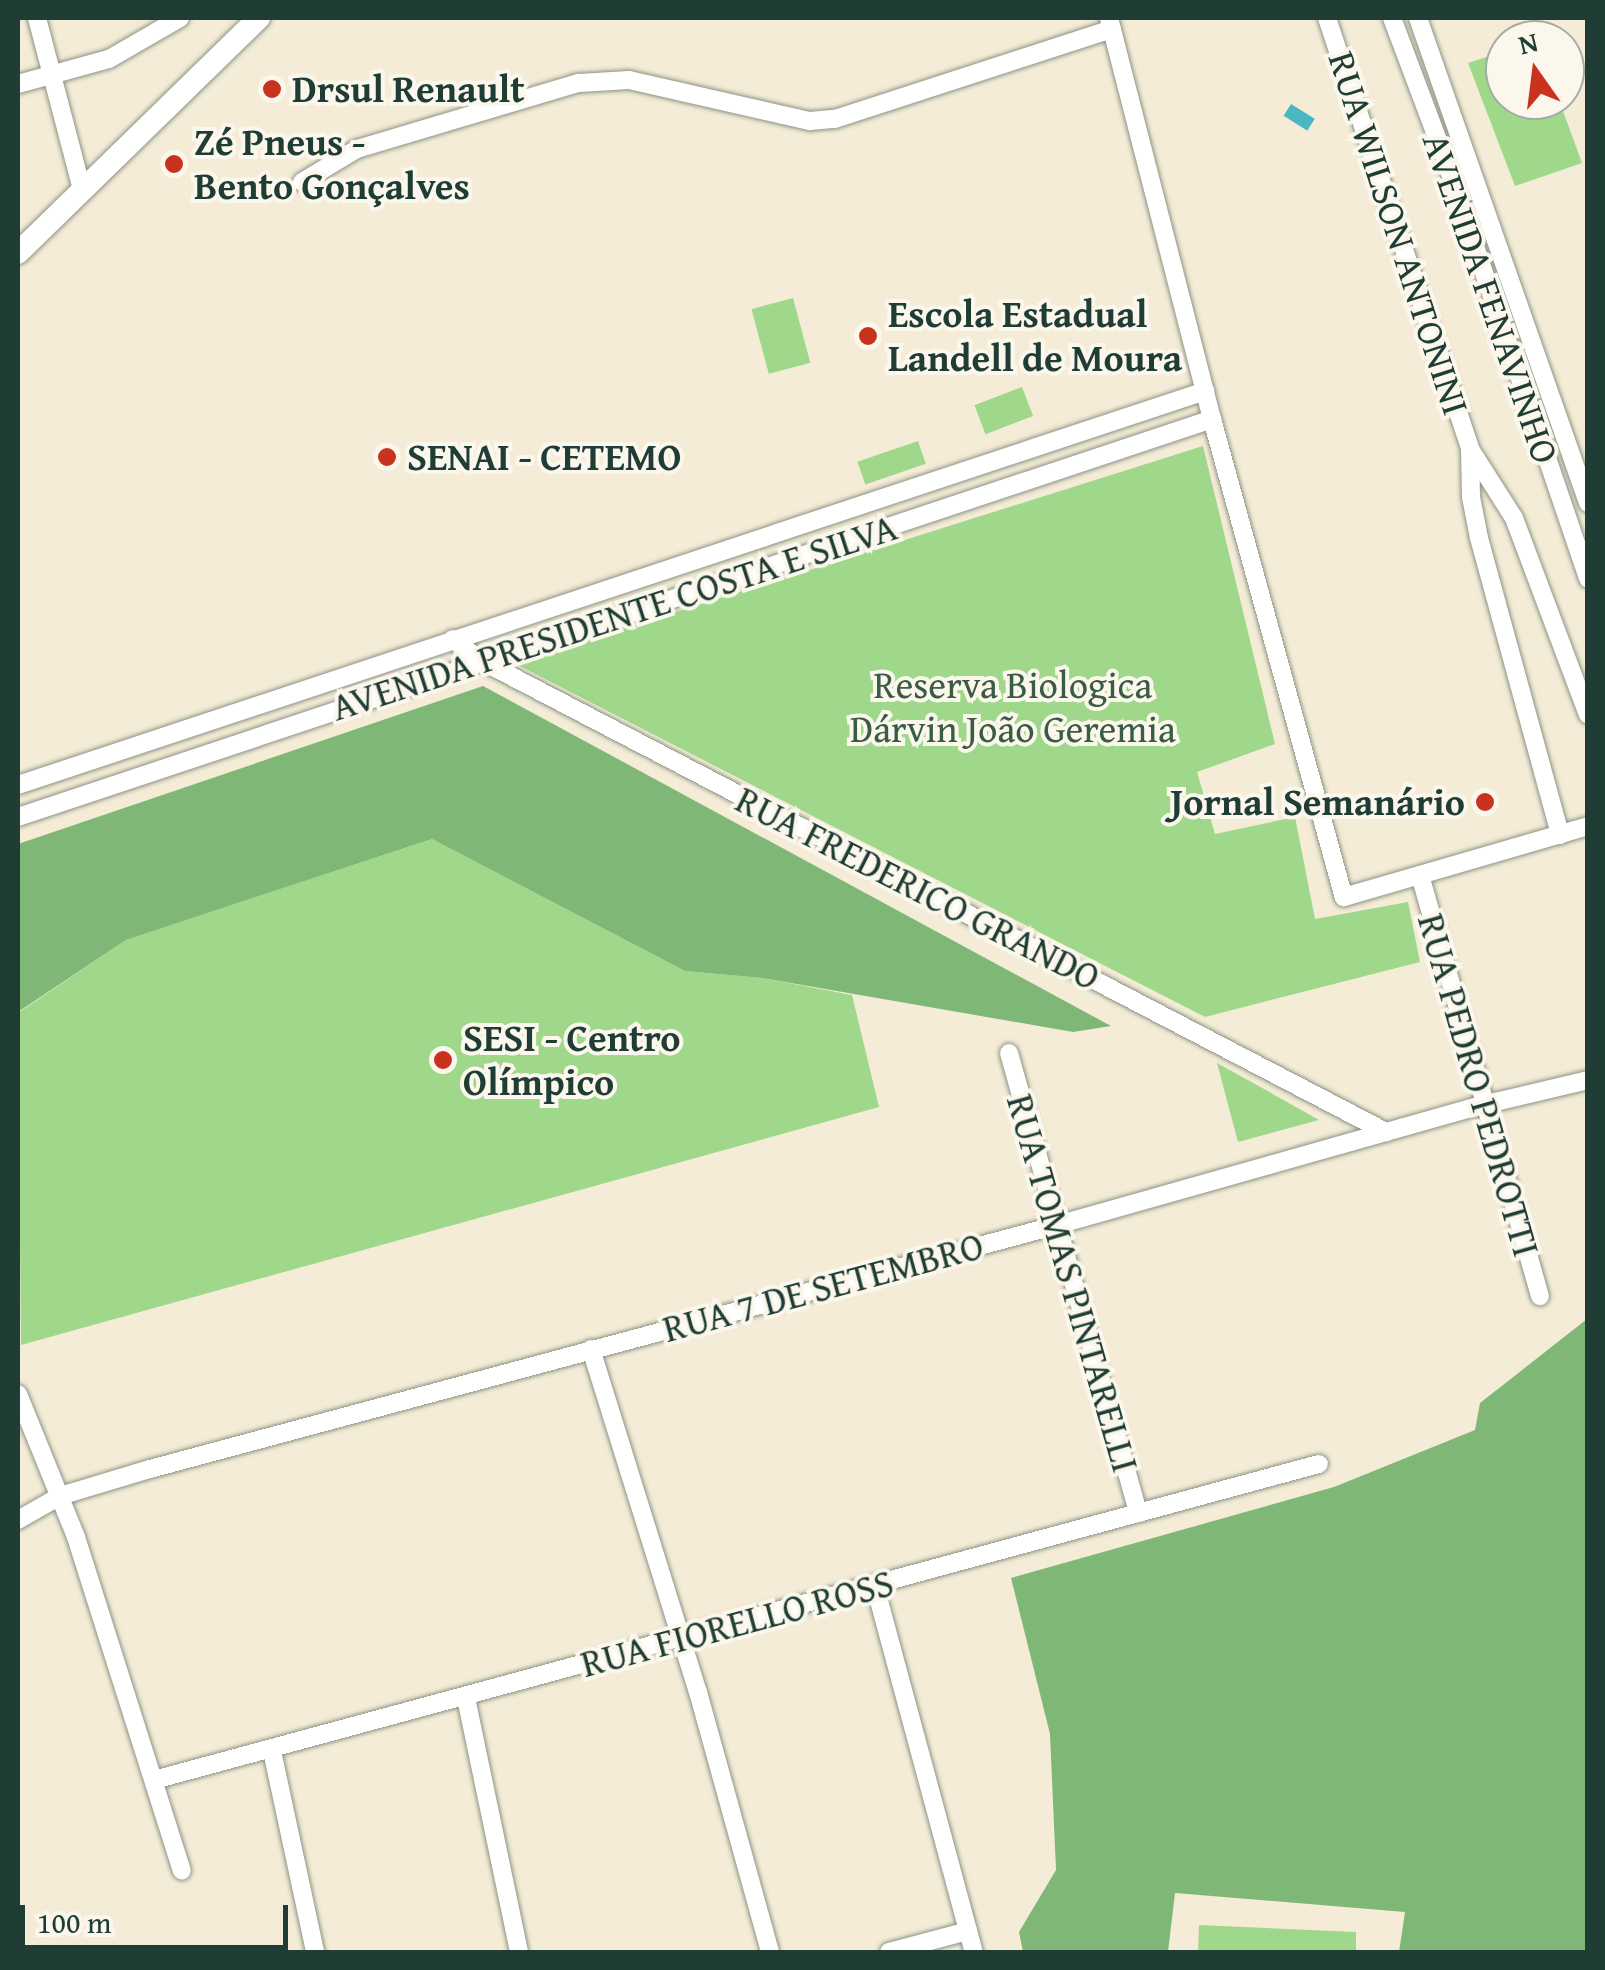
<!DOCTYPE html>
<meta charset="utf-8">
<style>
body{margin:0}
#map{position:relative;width:1605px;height:1970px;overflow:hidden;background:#f4ecd6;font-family:"Gentium Book Plus",serif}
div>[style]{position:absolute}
.green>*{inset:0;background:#9fd88a;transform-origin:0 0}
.forest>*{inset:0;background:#7fb876}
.water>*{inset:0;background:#49b8c3;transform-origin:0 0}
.roads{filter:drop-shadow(0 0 2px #8a9485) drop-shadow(0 0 2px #8a9485)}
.minor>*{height:18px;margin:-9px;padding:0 9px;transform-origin:9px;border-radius:9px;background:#fff}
.major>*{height:22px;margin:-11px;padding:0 11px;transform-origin:11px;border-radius:11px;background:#fff}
.dots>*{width:28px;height:28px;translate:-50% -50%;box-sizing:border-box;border:5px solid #fbf7ec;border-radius:50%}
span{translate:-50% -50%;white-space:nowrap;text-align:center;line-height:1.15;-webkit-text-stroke:8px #fbf7ec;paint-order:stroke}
.poi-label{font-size:38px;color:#1f3d34;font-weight:700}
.left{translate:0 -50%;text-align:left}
.right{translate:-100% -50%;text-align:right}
.street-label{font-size:38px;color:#1f3d34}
.park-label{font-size:38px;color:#395c45}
.frame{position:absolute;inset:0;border:20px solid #1f3d34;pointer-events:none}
.north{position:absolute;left:1485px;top:20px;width:100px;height:100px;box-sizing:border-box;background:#fbf7ec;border:2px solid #a3ada2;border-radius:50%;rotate:346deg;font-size:28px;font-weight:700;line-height:40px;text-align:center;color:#1f3d34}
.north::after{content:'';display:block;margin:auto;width:35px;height:45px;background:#c8321e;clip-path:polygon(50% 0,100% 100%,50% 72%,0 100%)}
.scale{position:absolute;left:20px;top:1905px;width:268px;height:45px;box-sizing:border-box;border:5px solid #1f3d34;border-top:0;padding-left:12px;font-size:30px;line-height:35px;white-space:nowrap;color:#1f3d34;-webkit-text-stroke:8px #fbf7ec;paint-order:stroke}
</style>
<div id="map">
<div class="green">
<div style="clip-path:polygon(1505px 51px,1505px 100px,1559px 100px,1582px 163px,1515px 186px,1468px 63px)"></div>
<div style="left:793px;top:298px;width:67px;height:43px;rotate:75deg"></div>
<div style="left:1022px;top:387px;width:31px;height:51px;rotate:69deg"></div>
<div style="left:918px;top:441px;width:24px;height:64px;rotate:71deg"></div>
<div style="clip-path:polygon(1203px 446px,1275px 744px,1197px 772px,1215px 834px,1295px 817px,1315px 919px,1408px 902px,1420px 962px,1205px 1017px,514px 663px)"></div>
<div style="clip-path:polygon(432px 839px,685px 971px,762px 978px,852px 995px,879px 1107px,21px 1345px,18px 1013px,126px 940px)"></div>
<div style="clip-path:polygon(1217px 1063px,1264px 1089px,1319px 1120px,1238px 1142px)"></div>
<div style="clip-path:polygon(1199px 1925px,1356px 1932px,1356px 1952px,1198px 1952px)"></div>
</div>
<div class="forest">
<div style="clip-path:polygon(483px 686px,1111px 1026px,1073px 1032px,762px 978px,685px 971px,432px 839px,126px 940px,18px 1012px,18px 844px)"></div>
<div style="clip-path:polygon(1587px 1319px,1587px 1952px,1399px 1952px,1405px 1912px,1175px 1893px,1168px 1952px,1023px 1952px,1019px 1932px,1056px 1870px,1050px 1734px,1011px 1578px,1334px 1487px,1475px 1430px,1480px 1403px)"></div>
</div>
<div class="water">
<div style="left:1291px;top:104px;width:28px;height:14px;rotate:32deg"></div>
</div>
<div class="roads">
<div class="minor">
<div style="left:37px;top:18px;width:177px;rotate:75.3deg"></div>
<div style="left:1109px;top:18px;width:414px;rotate:75.6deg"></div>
<div style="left:1212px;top:419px;width:496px;rotate:74.6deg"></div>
<div style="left:1344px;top:897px;width:254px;rotate:-16.2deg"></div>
<div style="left:1327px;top:18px;width:454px;rotate:71.6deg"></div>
<div style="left:1470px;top:449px;width:82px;rotate:57.5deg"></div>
<div style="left:1514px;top:518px;width:210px;rotate:69.4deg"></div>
<div style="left:1392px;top:18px;width:162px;rotate:69.4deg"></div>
<div style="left:1449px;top:170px;width:432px;rotate:71.2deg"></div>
<div style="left:1418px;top:18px;width:514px;rotate:70.68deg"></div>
<div style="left:18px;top:84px;width:94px;rotate:-15.4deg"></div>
<div style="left:109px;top:59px;width:82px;rotate:-30deg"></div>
<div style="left:302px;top:182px;width:64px;rotate:-31deg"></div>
<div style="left:357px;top:149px;width:232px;rotate:-16.6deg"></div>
<div style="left:579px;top:83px;width:50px;rotate:-3.4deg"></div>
<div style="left:629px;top:80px;width:186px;rotate:12.8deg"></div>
<div style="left:810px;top:121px;width:25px;rotate:-5deg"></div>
<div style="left:835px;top:119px;width:291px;rotate:-18deg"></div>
<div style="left:1470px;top:449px;width:48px;rotate:88.8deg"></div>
<div style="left:1471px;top:497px;width:42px;rotate:79deg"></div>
<div style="left:1479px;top:538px;width:308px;rotate:74.7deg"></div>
<div style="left:453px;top:639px;width:34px;rotate:38deg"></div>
<div style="left:480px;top:660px;width:1022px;rotate:27.52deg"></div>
<div style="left:18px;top:785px;width:1251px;rotate:-18.36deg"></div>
<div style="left:18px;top:817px;width:1259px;rotate:-18.43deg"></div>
<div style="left:1420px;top:875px;width:438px;rotate:74.1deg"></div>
<div style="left:1009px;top:1053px;width:478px;rotate:74.3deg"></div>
<div style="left:591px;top:1349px;width:359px;rotate:72.7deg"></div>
<div style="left:698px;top:1692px;width:270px;rotate:74.5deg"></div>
<div style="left:18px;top:1394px;width:154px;rotate:67.9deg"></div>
<div style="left:76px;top:1537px;width:350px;rotate:72.4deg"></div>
<div style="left:18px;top:1520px;width:48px;rotate:-29.7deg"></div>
<div style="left:60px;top:1496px;width:94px;rotate:-16.7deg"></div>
<div style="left:150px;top:1469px;width:936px;rotate:-15.05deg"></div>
<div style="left:1054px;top:1226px;width:446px;rotate:-15.8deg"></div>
<div style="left:1483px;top:1105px;width:108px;rotate:-13.4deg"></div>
<div style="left:875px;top:1586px;width:379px;rotate:74.9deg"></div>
<div style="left:466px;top:1698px;width:259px;rotate:78.2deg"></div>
<div style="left:272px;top:1751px;width:206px;rotate:77.9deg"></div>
<div style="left:154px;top:1780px;width:1207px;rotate:-15.18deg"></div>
<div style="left:889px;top:1952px;width:82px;rotate:-14.9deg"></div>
</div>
<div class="major">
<div style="left:18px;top:253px;width:337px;rotate:-44.3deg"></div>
</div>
</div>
<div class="dots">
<div style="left:272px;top:89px;background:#c8321e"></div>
<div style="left:174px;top:164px;background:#c8321e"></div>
<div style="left:868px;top:336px;background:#c8321e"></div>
<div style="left:387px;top:457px;background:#c8321e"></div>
<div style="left:1485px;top:802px;background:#c8321e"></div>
<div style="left:443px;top:1060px;background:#c8321e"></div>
</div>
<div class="poi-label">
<span class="left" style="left:292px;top:89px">Drsul Renault</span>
<span class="left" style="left:194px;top:164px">Zé Pneus -<br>Bento Gonçalves</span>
<span class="left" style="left:888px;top:336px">Escola Estadual<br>Landell de Moura</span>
<span class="left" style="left:407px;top:457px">SENAI - CETEMO</span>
<span class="right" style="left:1465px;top:802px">Jornal Semanário</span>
<span class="left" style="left:463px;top:1060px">SESI - Centro<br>Olímpico</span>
</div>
<div class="street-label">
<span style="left:1399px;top:233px;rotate:72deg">RUA WILSON ANTONINI</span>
<span style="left:1491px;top:298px;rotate:71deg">AVENIDA FENAVINHO</span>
<span style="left:614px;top:617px;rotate:-18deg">AVENIDA PRESIDENTE COSTA E SILVA</span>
<span style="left:918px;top:888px;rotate:27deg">RUA FREDERICO GRANDO</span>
<span style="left:1479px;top:1085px;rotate:74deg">RUA PEDRO PEDROTTI</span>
<span style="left:1073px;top:1283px;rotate:74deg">RUA TOMAS PINTARELLI</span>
<span style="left:823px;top:1287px;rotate:-15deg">RUA 7 DE SETEMBRO</span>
<span style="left:737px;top:1623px;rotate:-15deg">RUA FIORELLO ROSS</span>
</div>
<div class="park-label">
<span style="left:1013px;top:707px">Reserva Biologica<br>Dárvin João Geremia</span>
</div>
<div class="frame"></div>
<div class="north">N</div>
<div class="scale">100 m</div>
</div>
